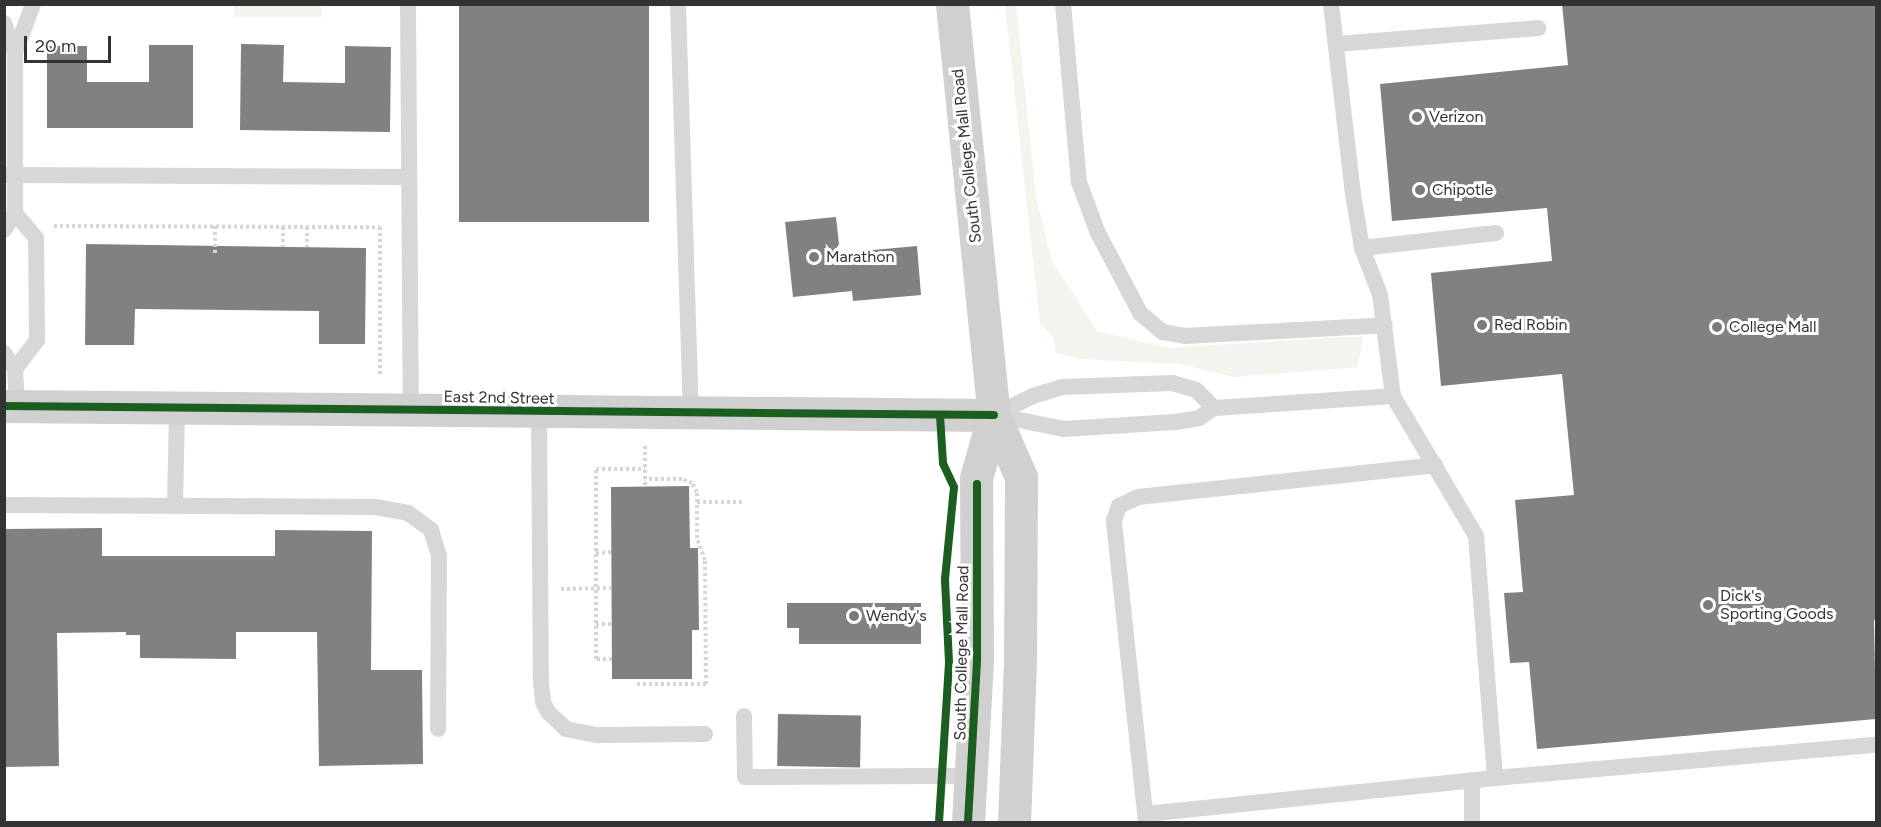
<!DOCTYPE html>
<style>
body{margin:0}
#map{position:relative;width:1881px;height:827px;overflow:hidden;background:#fff;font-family:Figtree,sans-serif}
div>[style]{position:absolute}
.green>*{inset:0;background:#f1f5ed;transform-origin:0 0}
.building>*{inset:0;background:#818181;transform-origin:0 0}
.path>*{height:4px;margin-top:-2px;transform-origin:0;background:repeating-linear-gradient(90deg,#d6d6d6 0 3px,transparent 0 6px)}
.lane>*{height:16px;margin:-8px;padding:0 8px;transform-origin:8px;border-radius:8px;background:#d7d7d7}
.secondary>*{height:33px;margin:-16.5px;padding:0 16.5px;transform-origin:16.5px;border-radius:16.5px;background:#d0d0d0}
.cycleway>*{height:8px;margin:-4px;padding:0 4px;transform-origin:4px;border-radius:4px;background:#1b5e20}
.dots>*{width:16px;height:16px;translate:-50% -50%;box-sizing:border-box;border:3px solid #fff;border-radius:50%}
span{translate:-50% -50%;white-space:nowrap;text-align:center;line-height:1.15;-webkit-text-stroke:6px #fff;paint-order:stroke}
.poi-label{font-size:16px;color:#333}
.left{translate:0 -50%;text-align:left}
.street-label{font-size:16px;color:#333}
.frame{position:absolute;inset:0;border:6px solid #333;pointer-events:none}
.scale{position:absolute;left:24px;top:36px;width:87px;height:27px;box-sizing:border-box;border:3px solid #333;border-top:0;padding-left:8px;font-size:18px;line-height:21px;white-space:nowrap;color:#333;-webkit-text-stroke:4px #fff;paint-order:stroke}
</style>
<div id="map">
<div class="green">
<div style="left:234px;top:5px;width:88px;height:12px"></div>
<div style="clip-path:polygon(1005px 5px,1016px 5px,1036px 196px,1052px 261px,1097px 331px,1168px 348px,1363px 336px,1358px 367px,1235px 377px,1179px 364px,1080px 359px,1056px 353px,1053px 337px,1040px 324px)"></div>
</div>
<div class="building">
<div style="left:459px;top:4px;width:190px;height:218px"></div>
<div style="clip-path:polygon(1562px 4px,1876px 4px,1876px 619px,1874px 620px,1876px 719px,1537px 749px,1529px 662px,1510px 663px,1504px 593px,1523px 592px,1515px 500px,1574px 495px,1562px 374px,1441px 386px,1431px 273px,1552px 261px,1547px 208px,1392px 221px,1380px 84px,1568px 65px)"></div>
<div style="clip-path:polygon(241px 44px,284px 45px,283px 82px,345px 83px,345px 46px,391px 47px,390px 132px,240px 130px)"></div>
<div style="clip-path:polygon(149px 45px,193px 45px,193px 128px,47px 128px,47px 46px,87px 46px,87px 82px,149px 82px)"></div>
<div style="clip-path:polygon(836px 217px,840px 253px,917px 246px,921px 295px,853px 301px,852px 291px,793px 297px,785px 222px)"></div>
<div style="clip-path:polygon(86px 244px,366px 248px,365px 344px,319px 344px,319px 311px,135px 309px,134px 345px,85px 345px)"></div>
<div style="clip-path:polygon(689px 486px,690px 548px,698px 548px,699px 630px,692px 630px,692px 679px,612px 679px,611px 487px)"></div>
<div style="clip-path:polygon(102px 528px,102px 556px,275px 556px,275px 530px,372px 531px,371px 670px,422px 670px,423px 764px,319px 766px,317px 632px,236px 632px,236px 659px,140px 658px,140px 635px,126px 635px,126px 632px,57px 633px,59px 766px,4px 767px,4px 529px)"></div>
<div style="clip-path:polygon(787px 603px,921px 603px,921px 644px,799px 644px,799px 628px,787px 628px)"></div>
<div style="left:778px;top:714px;width:83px;height:52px;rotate:1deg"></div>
</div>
<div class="path">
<div style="left:54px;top:226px;width:326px;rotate:0.2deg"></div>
<div style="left:380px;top:227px;width:150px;rotate:90deg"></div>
<div style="left:215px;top:226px;width:30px;rotate:90deg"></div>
<div style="left:283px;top:227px;width:20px;rotate:90deg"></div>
<div style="left:307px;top:227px;width:20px;rotate:90deg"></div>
<div style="left:645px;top:446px;width:40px;rotate:90deg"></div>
<div style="left:697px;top:502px;width:45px"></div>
<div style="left:596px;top:553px;width:15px;rotate:-4deg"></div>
<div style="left:561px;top:589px;width:50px;rotate:-1.1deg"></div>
<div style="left:596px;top:624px;width:16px"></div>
<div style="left:612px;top:659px;width:16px;rotate:180deg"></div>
<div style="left:596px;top:659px;width:190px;rotate:-90deg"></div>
<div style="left:596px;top:469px;width:49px"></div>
<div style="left:637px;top:684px;width:69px"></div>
<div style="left:706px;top:684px;width:124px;rotate:-90.5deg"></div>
<div style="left:705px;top:560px;width:23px;rotate:-110deg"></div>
<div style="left:697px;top:538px;width:46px;rotate:-90deg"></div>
<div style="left:697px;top:492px;width:10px;rotate:-119deg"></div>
<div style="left:692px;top:483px;width:11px;rotate:-158deg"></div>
<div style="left:682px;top:479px;width:37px;rotate:180deg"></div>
</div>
<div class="lane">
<div style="left:408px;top:4px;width:407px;rotate:89.6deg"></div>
<div style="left:678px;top:4px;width:410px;rotate:88.2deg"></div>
<div style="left:1063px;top:4px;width:179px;rotate:84.9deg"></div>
<div style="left:1079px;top:182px;width:52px;rotate:69.8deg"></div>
<div style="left:1097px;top:231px;width:93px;rotate:62.3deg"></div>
<div style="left:1140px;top:313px;width:30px;rotate:40deg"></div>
<div style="left:1163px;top:332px;width:22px;rotate:10deg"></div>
<div style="left:1185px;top:336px;width:200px;rotate:-3.1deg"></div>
<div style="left:1331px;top:4px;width:191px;rotate:83.4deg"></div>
<div style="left:1353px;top:194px;width:55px;rotate:80.5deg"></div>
<div style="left:1362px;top:248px;width:50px;rotate:69deg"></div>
<div style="left:1380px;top:295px;width:102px;rotate:82.7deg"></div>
<div style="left:1393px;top:396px;width:163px;rotate:59.3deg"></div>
<div style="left:1476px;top:536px;width:243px;rotate:85.5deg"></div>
<div style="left:4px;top:23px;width:32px;rotate:70deg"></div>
<div style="left:15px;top:53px;width:160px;rotate:90deg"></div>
<div style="left:15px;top:213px;width:20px;rotate:123deg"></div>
<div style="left:1336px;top:44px;width:203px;rotate:-4.5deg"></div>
<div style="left:15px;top:53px;width:52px;rotate:-69.8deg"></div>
<div style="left:4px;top:175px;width:405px;rotate:0.3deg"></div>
<div style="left:15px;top:213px;width:33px;rotate:50deg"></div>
<div style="left:36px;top:238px;width:102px;rotate:89.4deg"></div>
<div style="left:37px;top:340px;width:36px;rotate:127deg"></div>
<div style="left:1362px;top:248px;width:135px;rotate:-6.4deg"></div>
<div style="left:4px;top:353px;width:19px;rotate:55deg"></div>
<div style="left:15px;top:369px;width:38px;rotate:87deg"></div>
<div style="left:539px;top:412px;width:270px;rotate:89.6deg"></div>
<div style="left:541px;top:682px;width:20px;rotate:84deg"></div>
<div style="left:543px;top:702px;width:11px;rotate:63deg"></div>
<div style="left:548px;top:712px;width:25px;rotate:43deg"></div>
<div style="left:566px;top:729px;width:33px;rotate:11deg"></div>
<div style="left:598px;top:735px;width:107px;rotate:-0.5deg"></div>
<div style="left:994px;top:415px;width:71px;rotate:11.3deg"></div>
<div style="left:1064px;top:429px;width:111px;rotate:-3.6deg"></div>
<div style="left:1175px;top:422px;width:24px;rotate:-9deg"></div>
<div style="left:1199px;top:418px;width:18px;rotate:-34deg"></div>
<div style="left:1214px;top:408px;width:179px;rotate:-3.8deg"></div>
<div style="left:994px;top:415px;width:43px;rotate:-26deg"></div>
<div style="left:1033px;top:396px;width:30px;rotate:-17deg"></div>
<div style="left:1062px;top:387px;width:110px;rotate:-2.1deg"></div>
<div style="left:1172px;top:383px;width:25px;rotate:16deg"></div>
<div style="left:1196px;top:390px;width:25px;rotate:45deg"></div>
<div style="left:4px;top:505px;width:371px;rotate:0.3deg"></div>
<div style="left:375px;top:507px;width:34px;rotate:10deg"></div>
<div style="left:408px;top:513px;width:29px;rotate:36deg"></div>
<div style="left:431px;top:530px;width:27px;rotate:73deg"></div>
<div style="left:439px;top:556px;width:173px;rotate:90.3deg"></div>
<div style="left:175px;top:506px;width:98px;rotate:-88.8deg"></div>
<div style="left:744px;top:716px;width:61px;rotate:89.1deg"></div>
<div style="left:745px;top:777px;width:226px;rotate:-0.3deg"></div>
<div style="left:1146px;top:814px;width:351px;rotate:-5.9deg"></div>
<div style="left:1495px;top:778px;width:382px;rotate:-5deg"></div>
<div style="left:1146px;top:822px;width:303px;rotate:-96.1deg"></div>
<div style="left:1114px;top:521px;width:16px;rotate:-72deg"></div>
<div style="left:1119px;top:506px;width:21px;rotate:-25deg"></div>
<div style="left:1138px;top:497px;width:299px;rotate:-6.1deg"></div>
<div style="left:1472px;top:822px;width:41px;rotate:-90deg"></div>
</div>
<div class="secondary">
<div style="left:952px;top:4px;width:413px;rotate:84.2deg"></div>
<div style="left:994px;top:415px;width:68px;rotate:66.5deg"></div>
<div style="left:1021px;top:477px;width:184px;rotate:90.3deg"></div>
<div style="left:1020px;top:661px;width:161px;rotate:92.1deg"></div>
<div style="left:4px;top:406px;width:990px;rotate:0.52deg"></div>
<div style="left:968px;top:822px;width:162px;rotate:-86.8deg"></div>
<div style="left:977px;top:660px;width:182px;rotate:-90.3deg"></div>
<div style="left:976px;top:478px;width:66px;rotate:-74.1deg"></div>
</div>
<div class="cycleway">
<div style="left:4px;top:406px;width:990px;rotate:0.52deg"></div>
<div style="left:939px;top:822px;width:160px;rotate:-86.4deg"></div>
<div style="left:949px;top:662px;width:83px;rotate:-92.8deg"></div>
<div style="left:945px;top:579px;width:92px;rotate:-84.4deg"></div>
<div style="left:954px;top:487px;width:26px;rotate:-115deg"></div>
<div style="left:943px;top:463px;width:48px;rotate:-93.6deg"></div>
<div style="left:968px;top:822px;width:162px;rotate:-86.8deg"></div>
<div style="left:977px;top:660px;width:176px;rotate:-90deg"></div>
</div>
<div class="dots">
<div style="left:1417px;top:117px;background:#7a7a7a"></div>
<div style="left:1420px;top:190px;background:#7a7a7a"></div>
<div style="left:814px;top:257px;background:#7a7a7a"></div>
<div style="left:1482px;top:325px;background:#7a7a7a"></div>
<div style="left:1717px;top:327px;background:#7a7a7a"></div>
<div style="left:1708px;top:605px;background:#7a7a7a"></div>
<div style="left:854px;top:616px;background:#7a7a7a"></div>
</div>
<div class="poi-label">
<span class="left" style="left:1429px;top:117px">Verizon</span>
<span class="left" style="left:1432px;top:190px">Chipotle</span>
<span class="left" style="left:826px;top:257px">Marathon</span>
<span class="left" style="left:1494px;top:325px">Red Robin</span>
<span class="left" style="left:1729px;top:327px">College Mall</span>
<span class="left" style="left:1720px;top:605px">Dick's<br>Sporting Goods</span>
<span class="left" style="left:866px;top:616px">Wendy's</span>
</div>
<div class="street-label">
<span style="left:967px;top:156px;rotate:-96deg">South College Mall Road</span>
<span style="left:499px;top:398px;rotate:1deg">East 2nd Street</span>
<span style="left:962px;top:653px;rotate:-89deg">South College Mall Road</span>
</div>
<div class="frame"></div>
<div class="scale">20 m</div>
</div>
